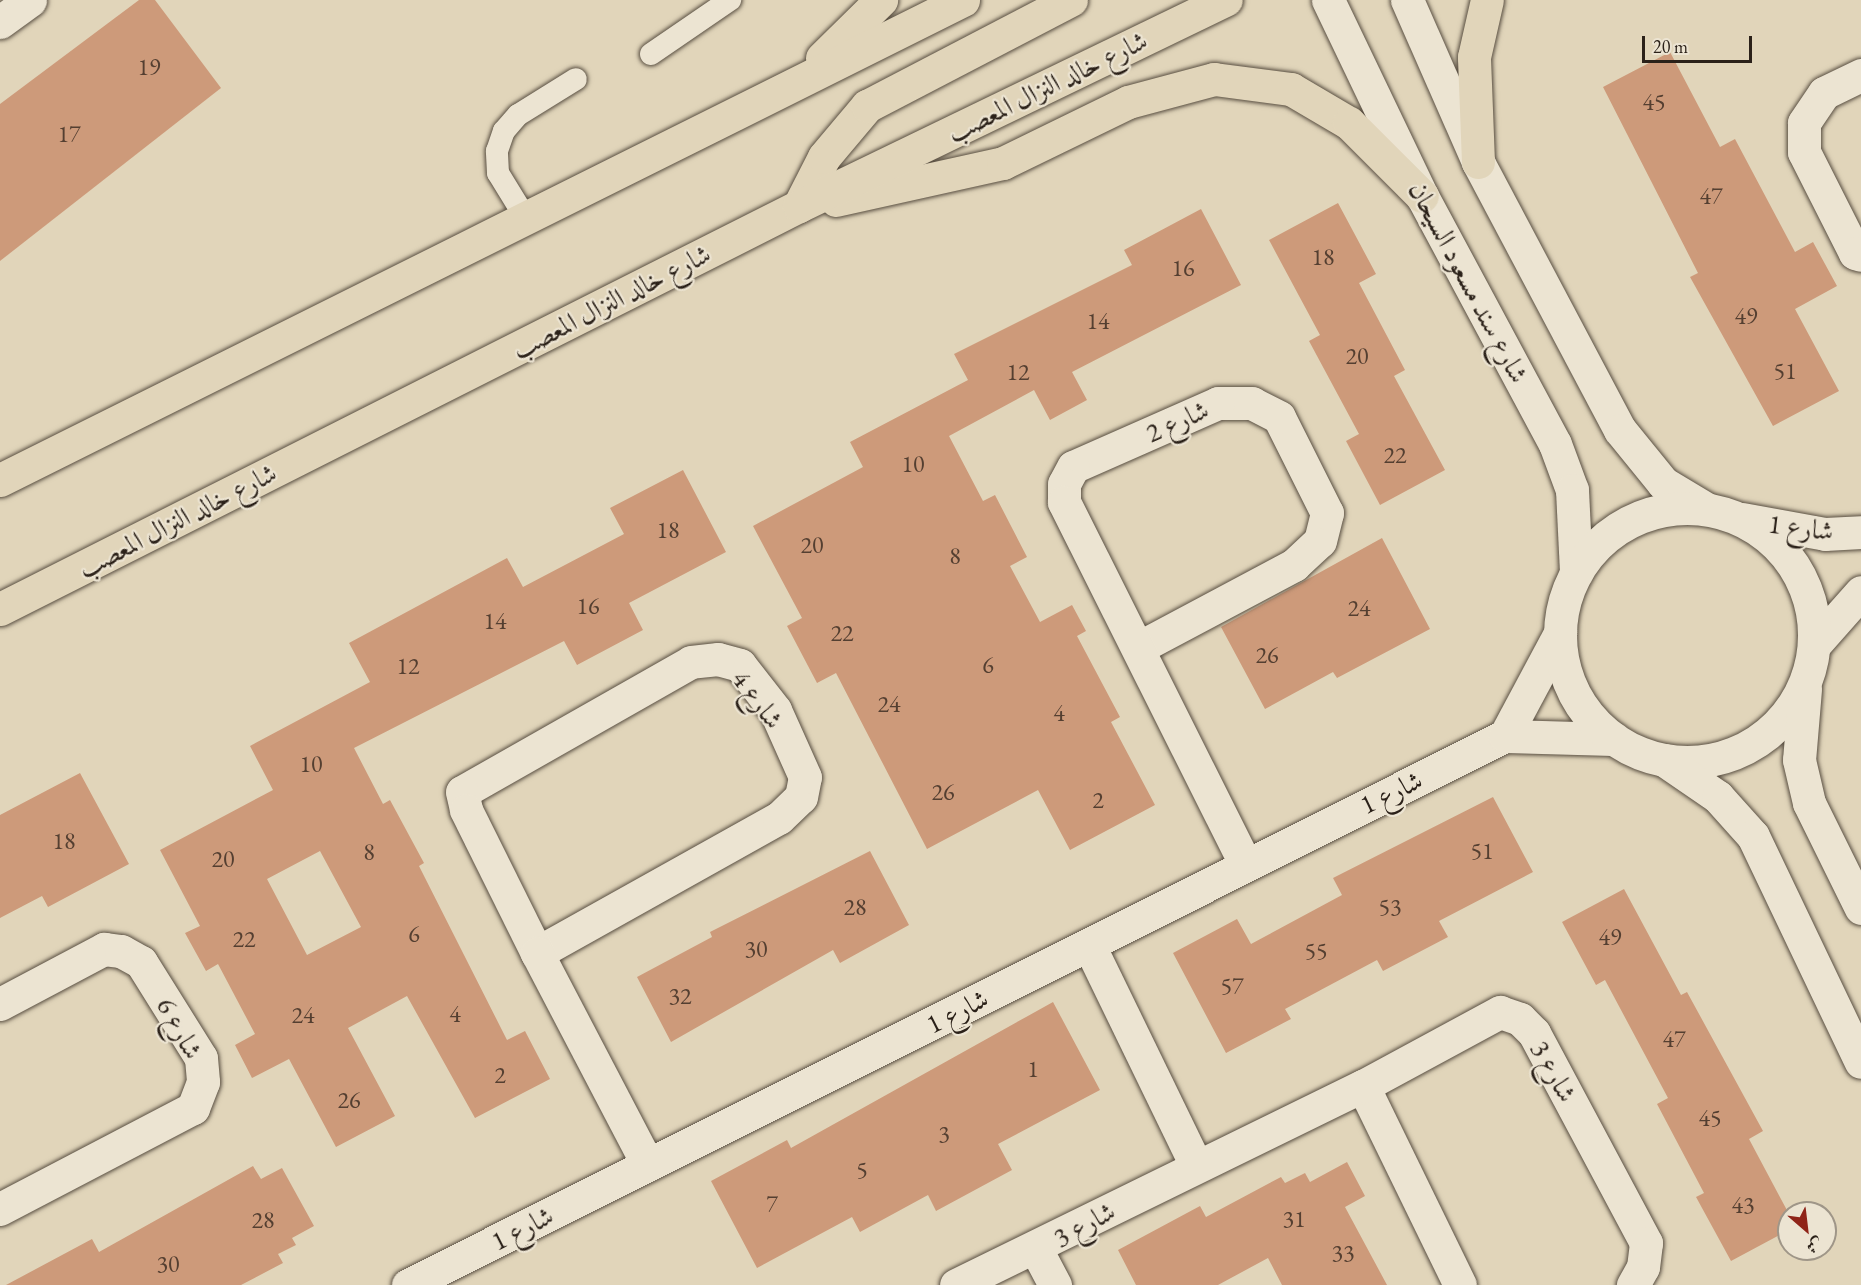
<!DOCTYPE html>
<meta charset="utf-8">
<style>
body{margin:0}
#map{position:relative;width:1861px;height:1285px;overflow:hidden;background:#e1d5ba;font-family:"EB Garamond",Amiri,serif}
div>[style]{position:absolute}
.building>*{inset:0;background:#cd9a7a}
.roads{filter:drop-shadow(0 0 2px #584e41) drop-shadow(0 0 2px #584e41)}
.service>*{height:22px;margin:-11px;padding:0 11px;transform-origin:11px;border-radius:11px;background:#ece4d2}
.minor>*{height:33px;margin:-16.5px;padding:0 16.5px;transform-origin:16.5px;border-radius:16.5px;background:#ece4d2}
.tertiary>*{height:33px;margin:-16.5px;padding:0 16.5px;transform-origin:16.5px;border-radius:16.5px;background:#ece4d2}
.secondary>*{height:33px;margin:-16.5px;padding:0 16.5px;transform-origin:16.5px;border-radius:16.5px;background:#ece4d2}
.secondary>.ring{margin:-16.5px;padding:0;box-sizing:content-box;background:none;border:33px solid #ece4d2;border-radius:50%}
.primary>*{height:33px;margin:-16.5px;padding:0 16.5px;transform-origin:16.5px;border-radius:16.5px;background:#e1d5ba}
span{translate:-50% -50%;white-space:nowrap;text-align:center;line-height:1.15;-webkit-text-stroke:4.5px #ece4d2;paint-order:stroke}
.number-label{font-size:24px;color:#543f31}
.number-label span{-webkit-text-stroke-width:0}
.street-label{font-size:27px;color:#2b2119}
.north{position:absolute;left:1777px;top:1201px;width:60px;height:60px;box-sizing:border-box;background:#ece4d2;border:2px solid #9f9688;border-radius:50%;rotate:152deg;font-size:16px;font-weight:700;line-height:24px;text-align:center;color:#2b2119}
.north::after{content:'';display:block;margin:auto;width:21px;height:27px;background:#8f2418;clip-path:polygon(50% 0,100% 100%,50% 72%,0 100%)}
.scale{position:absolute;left:1642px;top:36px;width:110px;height:27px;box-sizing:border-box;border:3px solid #2b2119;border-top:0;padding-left:8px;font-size:18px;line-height:21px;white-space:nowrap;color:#2b2119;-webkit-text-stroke:4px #ece4d2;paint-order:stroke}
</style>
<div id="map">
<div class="building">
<div style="clip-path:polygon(139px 0,155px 0,221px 88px,0 261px,0 104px)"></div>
<div style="clip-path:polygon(1670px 52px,1720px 147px,1735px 139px,1795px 252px,1813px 242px,1837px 286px,1795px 309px,1839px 391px,1773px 426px,1690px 277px,1698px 273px,1603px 87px)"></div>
<div style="clip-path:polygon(1338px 203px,1376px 274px,1359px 283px,1405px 370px,1394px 376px,1445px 470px,1380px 505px,1346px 441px,1359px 434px,1309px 341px,1320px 335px,1269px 240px)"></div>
<div style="clip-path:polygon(1201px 209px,1241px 285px,1072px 372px,1087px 400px,1050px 420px,1034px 390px,949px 436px,983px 501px,995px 495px,1027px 557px,1010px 566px,1040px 622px,1072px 605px,1086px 631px,1077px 636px,1120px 717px,1111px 722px,1155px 805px,1070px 850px,1038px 790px,927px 849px,836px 673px,817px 683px,787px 626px,802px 618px,753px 526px,863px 467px,850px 442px,968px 380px,954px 354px,1132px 265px,1124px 250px)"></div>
<div style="clip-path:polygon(evenodd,683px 470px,726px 552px,629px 603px,643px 630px,577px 665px,564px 641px,354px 748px,383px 804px,390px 800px,424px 863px,419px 866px,507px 1040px,525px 1031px,550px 1079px,475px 1118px,407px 996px,348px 1028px,395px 1116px,336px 1147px,289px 1059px,252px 1078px,235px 1045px,255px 1034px,218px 964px,206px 971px,185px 933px,200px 926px,160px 850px,273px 790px,250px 746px,370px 682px,349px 643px,507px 558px,523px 587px,624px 534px,610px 508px,683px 470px,320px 851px,361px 927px,307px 955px,267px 879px,320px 851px)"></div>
<div style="clip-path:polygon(1382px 538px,1430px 629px,1337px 678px,1333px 672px,1265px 709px,1221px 627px)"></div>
<div style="clip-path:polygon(80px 773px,129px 864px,48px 907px,42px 896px,0 918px,0 815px)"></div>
<div style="clip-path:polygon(1493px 797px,1533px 872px,1439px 921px,1448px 937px,1383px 971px,1377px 960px,1285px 1009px,1291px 1019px,1226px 1053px,1173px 953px,1237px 919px,1251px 944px,1342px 895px,1333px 878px)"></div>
<div style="clip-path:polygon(870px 851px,909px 925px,840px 963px,833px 950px,671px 1042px,637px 977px,712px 937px,710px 932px)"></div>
<div style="clip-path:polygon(1624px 889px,1681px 995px,1687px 992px,1763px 1131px,1749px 1139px,1789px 1214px,1789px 1230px,1731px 1261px,1696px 1197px,1704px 1193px,1657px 1104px,1668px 1098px,1605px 980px,1596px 985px,1562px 922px)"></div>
<div style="clip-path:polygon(1053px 1002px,1100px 1090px,998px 1144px,1012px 1170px,936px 1211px,928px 1195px,860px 1232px,852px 1217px,757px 1268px,711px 1181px,787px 1140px,791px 1148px)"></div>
<div style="clip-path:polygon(1347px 1162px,1365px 1196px,1345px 1207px,1387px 1285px,1282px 1285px,1268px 1258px,1218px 1285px,1136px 1285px,1118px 1250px,1200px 1206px,1206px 1217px,1281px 1177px,1285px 1183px,1305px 1173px,1310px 1182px)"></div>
<div style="clip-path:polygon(253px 1166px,261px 1179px,282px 1168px,314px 1226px,292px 1238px,296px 1245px,278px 1254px,283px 1263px,241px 1285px,6px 1285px,92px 1239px,99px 1252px)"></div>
</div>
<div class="roads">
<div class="service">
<div style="left:651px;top:54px;width:96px;rotate:-34.4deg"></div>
<div style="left:525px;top:217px;width:52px;rotate:-121.5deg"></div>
<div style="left:498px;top:173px;width:22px;rotate:-93deg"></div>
<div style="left:497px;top:151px;width:21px;rotate:-71deg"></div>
<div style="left:504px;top:131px;width:21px;rotate:-49deg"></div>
<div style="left:518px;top:115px;width:68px;rotate:-31.8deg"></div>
</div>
<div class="minor">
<div style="left:0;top:22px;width:37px;rotate:-36deg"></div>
<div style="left:1861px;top:75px;width:41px;rotate:154.1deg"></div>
<div style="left:1824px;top:93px;width:36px;rotate:124deg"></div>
<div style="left:1804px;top:123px;width:29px;rotate:90deg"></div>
<div style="left:1804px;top:152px;width:113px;rotate:63.2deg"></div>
<div style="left:1855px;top:253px;width:6px;rotate:18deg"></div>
<div style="left:1138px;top:648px;width:177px;rotate:-28deg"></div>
<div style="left:1294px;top:565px;width:35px;rotate:-43deg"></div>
<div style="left:1320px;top:541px;width:29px;rotate:-76deg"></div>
<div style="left:1327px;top:513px;width:107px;rotate:-116.6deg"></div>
<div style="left:1279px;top:417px;width:30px;rotate:-153deg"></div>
<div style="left:1252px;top:403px;width:34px;rotate:180deg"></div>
<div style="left:1218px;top:403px;width:158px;rotate:156.2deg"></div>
<div style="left:1073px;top:467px;width:19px;rotate:118deg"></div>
<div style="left:1064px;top:484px;width:18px;rotate:90deg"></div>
<div style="left:1064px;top:502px;width:405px;rotate:63.4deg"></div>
<div style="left:1089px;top:945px;width:245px;rotate:64.1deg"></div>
<div style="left:537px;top:953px;width:277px;rotate:-29.2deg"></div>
<div style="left:779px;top:818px;width:30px;rotate:-44deg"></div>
<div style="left:801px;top:797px;width:20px;rotate:-79deg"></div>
<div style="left:805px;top:777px;width:73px;rotate:-114.1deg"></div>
<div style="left:775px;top:710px;width:57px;rotate:-127.9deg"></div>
<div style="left:740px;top:665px;width:23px;rotate:-165deg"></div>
<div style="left:718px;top:659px;width:27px;rotate:174deg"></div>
<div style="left:691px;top:662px;width:263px;rotate:150.4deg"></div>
<div style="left:462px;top:792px;width:18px;rotate:77deg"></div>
<div style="left:466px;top:810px;width:160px;rotate:63.6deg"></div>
<div style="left:537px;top:953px;width:239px;rotate:62.4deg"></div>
<div style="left:0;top:1004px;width:118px;rotate:-27.9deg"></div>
<div style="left:104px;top:949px;width:17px;rotate:7deg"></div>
<div style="left:121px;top:951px;width:23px;rotate:29deg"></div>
<div style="left:141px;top:962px;width:113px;rotate:58deg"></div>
<div style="left:201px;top:1058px;width:24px;rotate:85deg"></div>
<div style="left:203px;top:1082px;width:28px;rotate:111deg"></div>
<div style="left:193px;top:1108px;width:218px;rotate:152.4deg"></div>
<div style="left:1363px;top:1086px;width:221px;rotate:64deg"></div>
<div style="left:1036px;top:1249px;width:41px;rotate:62.2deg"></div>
<div style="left:956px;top:1285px;width:453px;rotate:-26.1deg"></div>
<div style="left:1363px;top:1086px;width:156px;rotate:-28.4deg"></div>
<div style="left:1500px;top:1012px;width:21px;rotate:19deg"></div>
<div style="left:1520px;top:1019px;width:20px;rotate:45deg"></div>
<div style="left:1534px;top:1033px;width:238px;rotate:61.9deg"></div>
<div style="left:1646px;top:1243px;width:24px;rotate:97deg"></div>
<div style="left:1643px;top:1267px;width:21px;rotate:119deg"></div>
</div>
<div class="tertiary">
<div style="left:1742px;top:519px;width:84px;rotate:10.2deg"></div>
<div style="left:1825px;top:534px;width:36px;rotate:-3deg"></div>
<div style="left:1815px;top:644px;width:69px;rotate:-48.5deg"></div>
<div style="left:1505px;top:736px;width:117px;rotate:-61.9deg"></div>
<div style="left:408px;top:1285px;width:1227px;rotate:-26.59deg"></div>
<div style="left:1505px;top:736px;width:109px;rotate:1.6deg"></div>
</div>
<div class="secondary">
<div style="left:1328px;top:0;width:217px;rotate:64.4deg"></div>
<div style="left:1422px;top:196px;width:281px;rotate:61.8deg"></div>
<div style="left:1555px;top:444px;width:49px;rotate:69.7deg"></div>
<div style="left:1572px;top:490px;width:83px;rotate:87.2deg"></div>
<div style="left:1407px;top:0;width:177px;rotate:66.3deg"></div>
<div style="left:1478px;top:162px;width:303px;rotate:62.1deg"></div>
<div style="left:1620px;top:430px;width:68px;rotate:50.9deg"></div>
<div style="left:1663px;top:483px;width:49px;rotate:30.8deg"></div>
<div class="ring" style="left:1560px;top:508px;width:221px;height:221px"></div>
<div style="left:1805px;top:689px;width:71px;rotate:94.8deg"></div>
<div style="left:1799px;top:760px;width:44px;rotate:76.9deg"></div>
<div style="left:1809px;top:803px;width:117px;rotate:63.7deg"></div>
<div style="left:1664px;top:760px;width:65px;rotate:34.4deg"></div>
<div style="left:1718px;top:797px;width:52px;rotate:48.1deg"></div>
<div style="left:1753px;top:836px;width:250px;rotate:64.5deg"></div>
</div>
<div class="primary">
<div style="left:822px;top:58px;width:83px;rotate:-44.5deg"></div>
<div style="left:1478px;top:162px;width:105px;rotate:-92.2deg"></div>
<div style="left:1474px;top:57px;width:58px;rotate:-77.2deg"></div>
<div style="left:836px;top:200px;width:171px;rotate:-12.5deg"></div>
<div style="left:1003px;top:163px;width:139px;rotate:-26deg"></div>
<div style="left:1128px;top:102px;width:89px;rotate:-15deg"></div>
<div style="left:1214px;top:79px;width:78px;rotate:7.4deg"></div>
<div style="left:1291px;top:89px;width:67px;rotate:30.4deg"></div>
<div style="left:1349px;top:123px;width:103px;rotate:45deg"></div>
<div style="left:799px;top:206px;width:55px;rotate:-63deg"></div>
<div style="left:824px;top:157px;width:67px;rotate:-49.9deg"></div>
<div style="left:867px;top:106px;width:230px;rotate:-27.5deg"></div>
<div style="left:0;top:480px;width:1076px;rotate:-26.49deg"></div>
<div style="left:0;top:609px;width:895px;rotate:-26.77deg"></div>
<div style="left:799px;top:206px;width:474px;rotate:-25.8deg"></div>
</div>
</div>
<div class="number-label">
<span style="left:149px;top:67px">19</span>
<span style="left:1654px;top:102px">45</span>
<span style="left:69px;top:134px">17</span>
<span style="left:1711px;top:196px">47</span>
<span style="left:1323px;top:257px">18</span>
<span style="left:1183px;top:268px">16</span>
<span style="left:1746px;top:316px">49</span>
<span style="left:1098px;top:321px">14</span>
<span style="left:1357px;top:356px">20</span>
<span style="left:1785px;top:371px">51</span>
<span style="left:1018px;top:372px">12</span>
<span style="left:1395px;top:455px">22</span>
<span style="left:913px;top:464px">10</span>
<span style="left:668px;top:530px">18</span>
<span style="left:812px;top:545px">20</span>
<span style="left:955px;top:556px">8</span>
<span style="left:588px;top:606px">16</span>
<span style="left:1359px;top:608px">24</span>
<span style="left:495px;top:621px">14</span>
<span style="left:842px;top:633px">22</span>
<span style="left:1267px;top:655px">26</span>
<span style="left:988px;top:665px">6</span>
<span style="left:408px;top:666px">12</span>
<span style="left:889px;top:704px">24</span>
<span style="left:1059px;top:713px">4</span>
<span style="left:311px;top:764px">10</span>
<span style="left:943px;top:792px">26</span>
<span style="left:1098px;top:800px">2</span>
<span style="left:64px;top:841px">18</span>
<span style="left:1482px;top:851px">51</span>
<span style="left:369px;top:852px">8</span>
<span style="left:223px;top:859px">20</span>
<span style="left:855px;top:907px">28</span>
<span style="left:1390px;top:907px">53</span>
<span style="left:414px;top:934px">6</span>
<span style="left:1610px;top:937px">49</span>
<span style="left:244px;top:939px">22</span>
<span style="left:756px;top:949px">30</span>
<span style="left:1316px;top:951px">55</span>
<span style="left:1232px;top:986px">57</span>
<span style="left:680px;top:996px">32</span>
<span style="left:455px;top:1014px">4</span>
<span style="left:303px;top:1015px">24</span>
<span style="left:1674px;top:1039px">47</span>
<span style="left:1033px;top:1069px">1</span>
<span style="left:500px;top:1075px">2</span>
<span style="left:349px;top:1100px">26</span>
<span style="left:1710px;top:1118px">45</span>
<span style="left:944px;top:1134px">3</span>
<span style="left:862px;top:1170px">5</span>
<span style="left:772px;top:1204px">7</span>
<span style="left:1743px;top:1205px">43</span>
<span style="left:1294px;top:1219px">31</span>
<span style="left:263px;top:1220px">28</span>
<span style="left:1343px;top:1253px">33</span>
<span style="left:168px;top:1264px">30</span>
</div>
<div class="street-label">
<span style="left:1047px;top:86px;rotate:-26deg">شارع خالد النزال المعصب</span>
<span style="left:1469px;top:282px;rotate:62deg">شارع سند مسعود السيحان</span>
<span style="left:611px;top:301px;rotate:-27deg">شارع خالد النزال المعصب</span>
<span style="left:1177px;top:421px;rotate:-24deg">شارع 2</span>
<span style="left:177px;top:520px;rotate:-27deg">شارع خالد النزال المعصب</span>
<span style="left:1801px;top:527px;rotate:7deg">شارع 1</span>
<span style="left:758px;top:699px;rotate:53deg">شارع 4</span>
<span style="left:1391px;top:792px;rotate:-26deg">شارع 1</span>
<span style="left:957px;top:1011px;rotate:-27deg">شارع 1</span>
<span style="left:180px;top:1028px;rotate:61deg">شارع 6</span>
<span style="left:1554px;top:1071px;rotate:61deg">شارع 3</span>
<span style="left:1084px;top:1224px;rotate:-28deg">شارع 3</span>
<span style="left:522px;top:1228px;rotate:-27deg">شارع 1</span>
</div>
<div class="north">ش</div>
<div class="scale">20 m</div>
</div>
